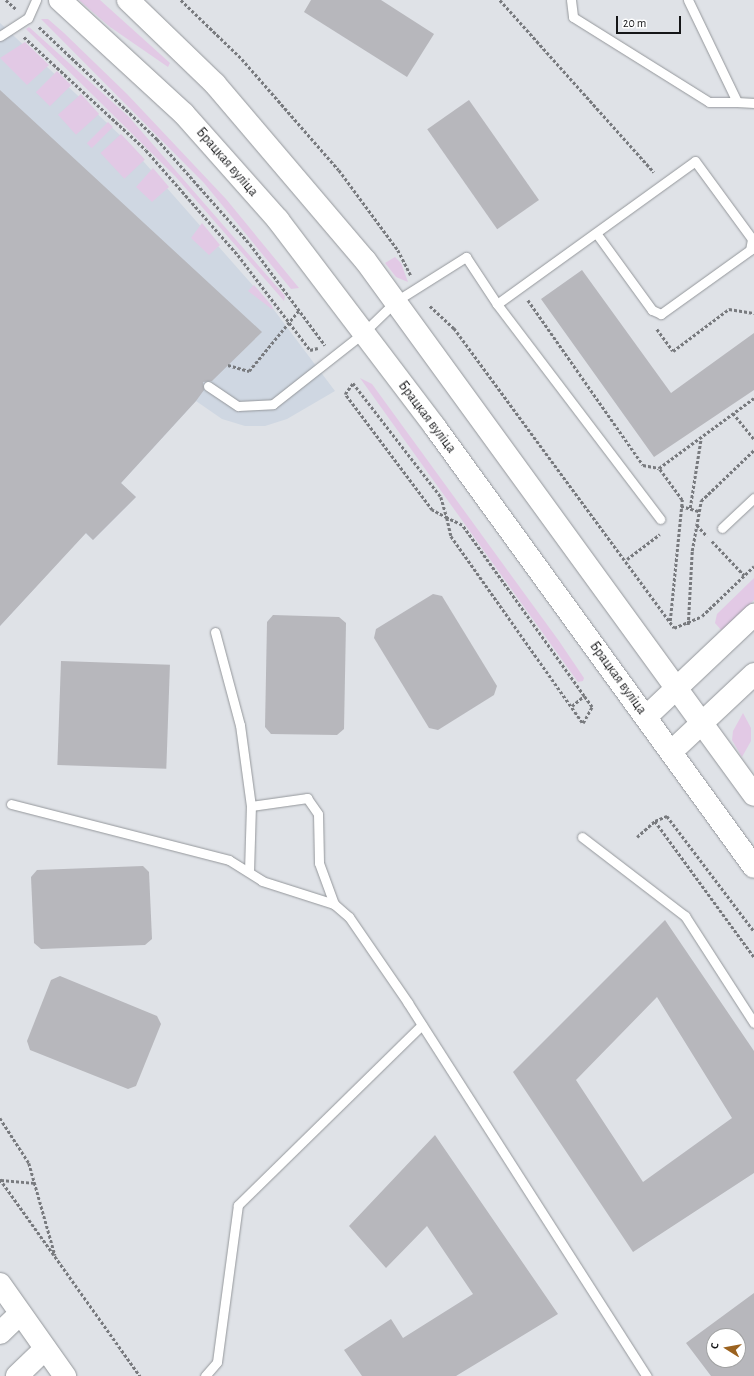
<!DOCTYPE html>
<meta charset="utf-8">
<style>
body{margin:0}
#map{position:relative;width:754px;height:1376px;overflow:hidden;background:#dfe2e7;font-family:"Alegreya Sans",sans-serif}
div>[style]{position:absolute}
.built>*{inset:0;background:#cfd7e2}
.green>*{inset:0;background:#e2c9e5;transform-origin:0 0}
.building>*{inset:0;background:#b7b7bc;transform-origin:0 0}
.path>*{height:2.5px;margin-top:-1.25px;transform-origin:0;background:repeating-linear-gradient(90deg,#787a7e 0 3px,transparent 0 5px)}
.roads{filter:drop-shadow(0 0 1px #94979b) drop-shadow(0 0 1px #94979b)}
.lane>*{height:9px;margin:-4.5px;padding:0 4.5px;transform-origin:4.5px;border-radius:4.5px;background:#fff}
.secondary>*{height:22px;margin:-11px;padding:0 11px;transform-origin:11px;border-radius:11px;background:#fff}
.primary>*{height:22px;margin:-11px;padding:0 11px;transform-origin:11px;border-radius:11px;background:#fff}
span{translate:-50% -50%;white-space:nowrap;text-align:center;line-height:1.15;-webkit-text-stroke:4px #fff;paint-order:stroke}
.street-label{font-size:14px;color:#151618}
.north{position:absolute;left:706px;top:1328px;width:40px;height:40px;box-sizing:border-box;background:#fff;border:1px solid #a1a2a3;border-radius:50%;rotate:281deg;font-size:11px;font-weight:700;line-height:16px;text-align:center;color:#151618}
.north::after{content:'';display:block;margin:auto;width:14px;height:18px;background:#9b621f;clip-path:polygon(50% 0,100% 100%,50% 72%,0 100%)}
.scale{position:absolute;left:616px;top:16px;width:65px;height:18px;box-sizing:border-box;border:2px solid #151618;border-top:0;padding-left:5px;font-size:12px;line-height:14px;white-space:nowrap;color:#151618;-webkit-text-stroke:3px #fff;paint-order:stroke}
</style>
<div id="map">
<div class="built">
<div style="clip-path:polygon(0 23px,121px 136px,271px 306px,335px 391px,287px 419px,265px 426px,245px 426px,222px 419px,196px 401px,121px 483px,136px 497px,93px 540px,85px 533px,0 626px)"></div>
</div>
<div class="green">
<div style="clip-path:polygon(79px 0,100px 0,170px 63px,168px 67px,110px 27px)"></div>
<div style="clip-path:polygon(41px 19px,48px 19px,64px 33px,127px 94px,226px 199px,299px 288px,291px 289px,204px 183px)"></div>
<div style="clip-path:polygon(29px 27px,129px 117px,285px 296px,284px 301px,175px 176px,26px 29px)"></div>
<div style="clip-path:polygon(25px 42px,49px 65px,27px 85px,0 58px)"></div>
<div style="left:57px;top:71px;width:20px;height:30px;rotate:45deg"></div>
<div style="left:81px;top:94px;width:27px;height:31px;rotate:48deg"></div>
<div style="left:108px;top:122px;width:7px;height:30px;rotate:45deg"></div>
<div style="left:121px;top:134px;width:35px;height:28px;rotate:47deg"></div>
<div style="clip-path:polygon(153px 168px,169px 187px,152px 202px,136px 187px)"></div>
<div style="clip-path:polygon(202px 223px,220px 245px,209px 255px,191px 238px)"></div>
<div style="clip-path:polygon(395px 257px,401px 263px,408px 282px,396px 277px,385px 263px)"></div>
<div style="clip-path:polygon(254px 285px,272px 306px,273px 310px,248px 291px)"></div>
<div style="clip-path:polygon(360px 378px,372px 384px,559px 641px,584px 678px,583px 681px,578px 682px)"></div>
<div style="clip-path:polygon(754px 578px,754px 600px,722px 631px,715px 623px,717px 614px)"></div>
<div style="clip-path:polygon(743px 713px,751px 728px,751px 741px,742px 757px,732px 740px,733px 731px)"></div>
</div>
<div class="building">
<div style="clip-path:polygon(311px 0,381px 0,434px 34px,407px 77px,304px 12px)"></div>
<div style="clip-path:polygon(0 90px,262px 332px,212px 381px,203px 382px,204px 390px,196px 401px,121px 483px,136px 497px,93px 540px,86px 533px,0 626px)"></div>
<div style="left:469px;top:100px;width:122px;height:51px;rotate:55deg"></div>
<div style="clip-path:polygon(582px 270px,671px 393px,754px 333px,754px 390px,654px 457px,541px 299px)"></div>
<div style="clip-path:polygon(433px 594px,442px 596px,497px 686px,494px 695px,438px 730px,429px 728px,374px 638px,376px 629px)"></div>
<div style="clip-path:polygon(273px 615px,339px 617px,346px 623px,344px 729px,337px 735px,271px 734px,265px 727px,267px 622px)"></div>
<div style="left:61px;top:661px;width:109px;height:104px;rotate:2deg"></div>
<div style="clip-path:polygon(143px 866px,149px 872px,152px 939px,145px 945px,41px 949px,34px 943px,31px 877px,37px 870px)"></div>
<div style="clip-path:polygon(evenodd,665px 920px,754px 1051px,754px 1173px,633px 1252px,513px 1072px,665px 920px,657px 997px,732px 1118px,643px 1182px,576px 1080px,657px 997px)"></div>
<div style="clip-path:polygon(60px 976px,157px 1016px,161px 1024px,136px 1086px,128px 1089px,30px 1050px,27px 1041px,51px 980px)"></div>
<div style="clip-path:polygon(435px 1135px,558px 1314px,456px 1376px,362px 1376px,344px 1350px,391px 1319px,403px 1338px,473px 1294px,427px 1226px,386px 1268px,349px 1226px)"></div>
<div style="clip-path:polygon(evenodd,754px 1293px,754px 1376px,711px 1376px,686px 1343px,754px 1293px,714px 1336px,738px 1336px,738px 1360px,714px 1360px,714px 1336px)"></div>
</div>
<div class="path">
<div style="left:6px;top:0;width:13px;rotate:42deg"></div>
<div style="left:181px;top:0;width:85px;rotate:44deg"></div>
<div style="left:242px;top:59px;width:147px;rotate:48.9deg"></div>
<div style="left:339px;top:170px;width:99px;rotate:53.6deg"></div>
<div style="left:398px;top:250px;width:28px;rotate:63deg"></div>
<div style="left:500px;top:0;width:231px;rotate:48.2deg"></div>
<div style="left:39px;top:27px;width:163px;rotate:43.5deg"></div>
<div style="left:157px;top:139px;width:140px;rotate:48.5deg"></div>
<div style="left:250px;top:244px;width:126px;rotate:53.4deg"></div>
<div style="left:24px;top:37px;width:166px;rotate:42.8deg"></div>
<div style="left:146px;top:150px;width:140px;rotate:48.8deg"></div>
<div style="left:238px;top:255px;width:119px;rotate:52.8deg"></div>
<div style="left:310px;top:350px;width:8px;rotate:-14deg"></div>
<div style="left:528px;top:300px;width:201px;rotate:55.1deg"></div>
<div style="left:643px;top:465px;width:16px;rotate:11deg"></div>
<div style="left:430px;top:306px;width:33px;rotate:43deg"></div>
<div style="left:454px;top:328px;width:372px;rotate:53.7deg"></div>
<div style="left:674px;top:628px;width:30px;rotate:-23deg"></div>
<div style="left:702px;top:616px;width:72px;rotate:-43.9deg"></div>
<div style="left:657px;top:329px;width:27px;rotate:54deg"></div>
<div style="left:673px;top:351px;width:70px;rotate:-36.9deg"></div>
<div style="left:729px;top:309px;width:25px;rotate:9deg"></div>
<div style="left:228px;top:365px;width:22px;rotate:16deg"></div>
<div style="left:249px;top:371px;width:80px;rotate:-50.6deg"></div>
<div style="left:353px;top:383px;width:144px;rotate:52.3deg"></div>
<div style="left:441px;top:497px;width:22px;rotate:74deg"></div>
<div style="left:447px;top:518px;width:18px;rotate:77deg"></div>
<div style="left:451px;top:536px;width:229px;rotate:54.8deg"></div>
<div style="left:583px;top:723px;width:18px;rotate:-61deg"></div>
<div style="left:592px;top:707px;width:14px;rotate:-126deg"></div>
<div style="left:584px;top:696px;width:210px;rotate:-125.5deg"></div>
<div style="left:462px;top:525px;width:17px;rotate:-155deg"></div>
<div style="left:447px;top:518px;width:17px;rotate:-152deg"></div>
<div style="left:432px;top:510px;width:145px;rotate:-126.9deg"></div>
<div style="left:345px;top:394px;width:14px;rotate:-54deg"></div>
<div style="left:733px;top:413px;width:33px;rotate:51deg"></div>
<div style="left:681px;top:506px;width:19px;rotate:16deg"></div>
<div style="left:690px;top:508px;width:71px;rotate:-81.1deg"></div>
<div style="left:697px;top:525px;width:15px;rotate:48deg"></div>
<div style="left:712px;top:541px;width:47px;rotate:46.7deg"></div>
<div style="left:627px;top:559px;width:41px;rotate:-37.1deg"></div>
<div style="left:670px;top:621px;width:122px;rotate:-84.3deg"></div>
<div style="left:682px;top:500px;width:39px;rotate:-126deg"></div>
<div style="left:659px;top:468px;width:118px;rotate:-36.4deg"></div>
<div style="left:688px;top:625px;width:74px;rotate:-86.9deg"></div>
<div style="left:692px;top:551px;width:51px;rotate:-79.8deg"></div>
<div style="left:701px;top:501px;width:74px;rotate:-43.9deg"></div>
<div style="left:572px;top:706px;width:16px;rotate:-40deg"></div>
<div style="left:655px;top:821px;width:168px;rotate:53.9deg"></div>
<div style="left:637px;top:837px;width:24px;rotate:-42deg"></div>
<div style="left:655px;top:821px;width:13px;rotate:-23deg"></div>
<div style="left:667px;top:816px;width:144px;rotate:52.9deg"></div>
<div style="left:0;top:1118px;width:54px;rotate:57.2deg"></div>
<div style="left:29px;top:1163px;width:96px;rotate:74.2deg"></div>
<div style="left:0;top:1179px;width:242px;rotate:54.6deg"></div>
<div style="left:1px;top:1180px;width:33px;rotate:5deg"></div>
</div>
<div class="roads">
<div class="lane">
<div style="left:571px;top:0;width:17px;rotate:83deg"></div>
<div style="left:573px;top:17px;width:160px;rotate:32deg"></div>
<div style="left:709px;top:102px;width:28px"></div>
<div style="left:688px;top:0;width:113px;rotate:64.3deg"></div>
<div style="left:737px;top:102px;width:17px;rotate:3deg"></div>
<div style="left:0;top:36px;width:33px;rotate:-33deg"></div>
<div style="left:28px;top:18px;width:20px;rotate:-66deg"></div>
<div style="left:497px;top:304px;width:270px;rotate:52.8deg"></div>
<div style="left:208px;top:386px;width:36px;rotate:34deg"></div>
<div style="left:238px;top:406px;width:35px;rotate:-3deg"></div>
<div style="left:273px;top:404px;width:113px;rotate:-38.2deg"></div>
<div style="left:362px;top:334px;width:47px;rotate:-44.1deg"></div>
<div style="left:396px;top:301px;width:83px;rotate:-32.2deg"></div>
<div style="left:466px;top:257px;width:56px;rotate:56.6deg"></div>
<div style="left:497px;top:304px;width:244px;rotate:-35.8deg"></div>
<div style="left:695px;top:161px;width:97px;rotate:53.8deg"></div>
<div style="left:752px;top:239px;width:11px;rotate:100deg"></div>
<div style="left:750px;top:250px;width:110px;rotate:144.3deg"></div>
<div style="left:661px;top:314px;width:10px;rotate:-156deg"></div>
<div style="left:652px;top:310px;width:95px;rotate:-126deg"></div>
<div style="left:722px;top:528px;width:44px;rotate:-43.2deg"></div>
<div style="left:215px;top:632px;width:96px;rotate:75deg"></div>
<div style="left:240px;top:725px;width:82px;rotate:82.3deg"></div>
<div style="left:251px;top:806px;width:57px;rotate:-8.1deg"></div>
<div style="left:307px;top:798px;width:19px;rotate:55deg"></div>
<div style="left:318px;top:814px;width:49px;rotate:88.8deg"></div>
<div style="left:319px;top:863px;width:44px;rotate:69.9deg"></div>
<div style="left:334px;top:904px;width:20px;rotate:41deg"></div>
<div style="left:349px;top:917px;width:104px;rotate:55.5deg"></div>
<div style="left:408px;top:1003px;width:443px;rotate:57.4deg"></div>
<div style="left:11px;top:804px;width:225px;rotate:14.4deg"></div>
<div style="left:229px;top:860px;width:39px;rotate:32deg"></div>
<div style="left:262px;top:881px;width:76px;rotate:17.7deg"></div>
<div style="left:582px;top:837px;width:130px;rotate:37.5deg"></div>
<div style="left:685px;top:916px;width:127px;rotate:57.2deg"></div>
<div style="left:249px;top:872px;width:66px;rotate:-88.3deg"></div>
<div style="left:205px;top:1376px;width:18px;rotate:-49deg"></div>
<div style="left:217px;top:1362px;width:158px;rotate:-82.4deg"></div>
<div style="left:238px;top:1205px;width:257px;rotate:-44.4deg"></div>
</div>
<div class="secondary">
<div style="left:60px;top:0;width:168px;rotate:42.6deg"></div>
<div style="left:184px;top:114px;width:142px;rotate:48.4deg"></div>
<div style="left:278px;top:220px;width:260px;rotate:52.8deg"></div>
<div style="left:435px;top:427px;width:543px;rotate:54.06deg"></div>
<div style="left:128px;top:0;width:121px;rotate:44deg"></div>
<div style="left:215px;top:84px;width:231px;rotate:49.6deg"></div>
<div style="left:365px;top:260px;width:661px;rotate:53.98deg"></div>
<div style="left:646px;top:717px;width:149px;rotate:-43.4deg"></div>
<div style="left:671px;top:752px;width:114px;rotate:-43.2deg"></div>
<div style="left:0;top:1333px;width:28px;rotate:-44deg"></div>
<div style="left:17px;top:1376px;width:39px;rotate:-44deg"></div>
</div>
<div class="primary">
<div style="left:0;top:1284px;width:113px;rotate:54.8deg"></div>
</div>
</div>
<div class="street-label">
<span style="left:227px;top:162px;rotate:49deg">Брацкая вуліца</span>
<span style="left:427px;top:417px;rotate:53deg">Брацкая вуліца</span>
<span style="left:618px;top:678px;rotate:54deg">Брацкая вуліца</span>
</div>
<div class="north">С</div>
<div class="scale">20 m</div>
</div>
